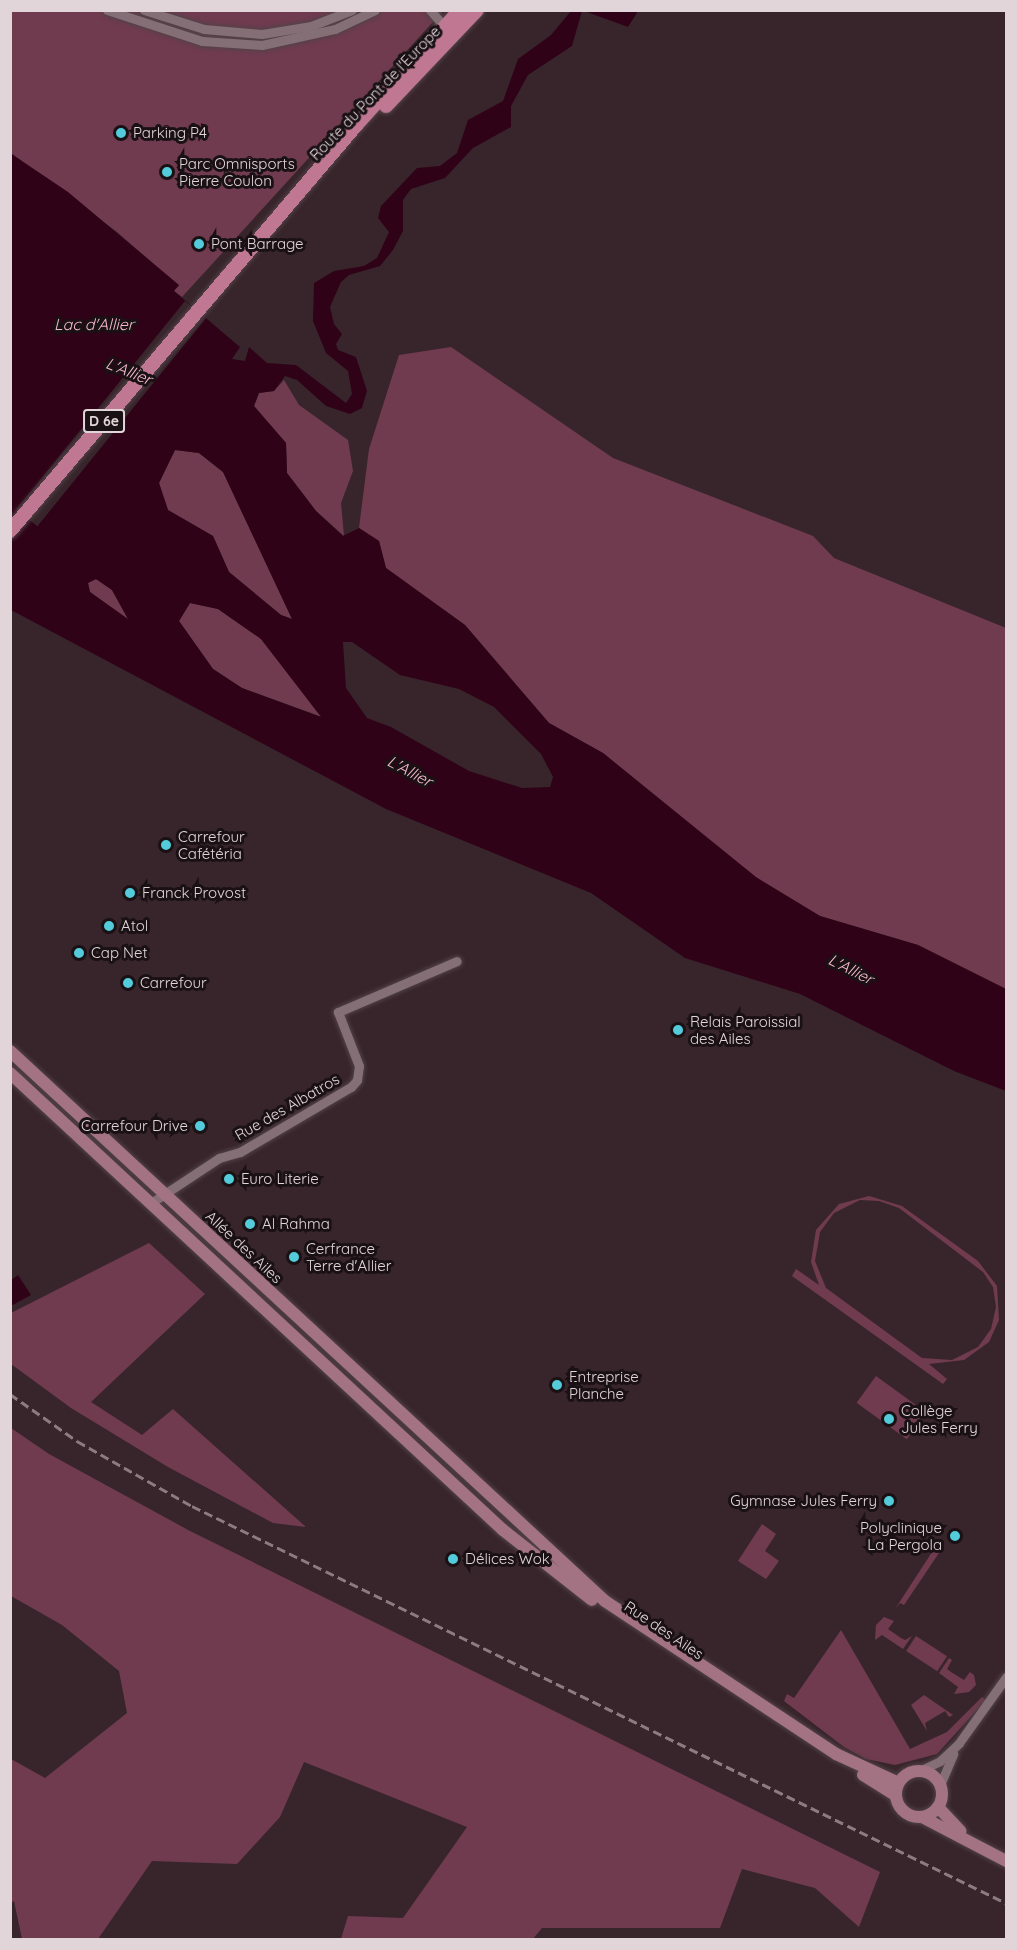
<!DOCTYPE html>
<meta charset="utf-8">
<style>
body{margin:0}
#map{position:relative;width:1017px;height:1950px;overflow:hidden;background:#38252b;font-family:Quicksand,sans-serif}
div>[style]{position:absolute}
.green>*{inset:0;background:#703b4f;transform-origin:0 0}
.water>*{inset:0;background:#300218}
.pier>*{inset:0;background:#38252b;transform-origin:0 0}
.roads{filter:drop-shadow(0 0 2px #514247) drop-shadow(0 0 2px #514247)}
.street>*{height:9px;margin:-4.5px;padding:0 4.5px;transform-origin:4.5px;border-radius:4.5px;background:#856f76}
.secondary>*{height:12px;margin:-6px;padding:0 6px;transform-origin:6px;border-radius:6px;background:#a37384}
.secondary>.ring{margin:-6px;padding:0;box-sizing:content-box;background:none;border:12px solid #a37384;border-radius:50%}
.primary>*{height:14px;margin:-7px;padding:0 7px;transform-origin:7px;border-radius:7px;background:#c07792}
.rail>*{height:3px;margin-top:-1.5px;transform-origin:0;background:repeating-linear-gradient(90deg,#8c7c81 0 9px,transparent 0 13.5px)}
.dots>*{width:16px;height:16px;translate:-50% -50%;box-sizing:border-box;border:3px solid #191114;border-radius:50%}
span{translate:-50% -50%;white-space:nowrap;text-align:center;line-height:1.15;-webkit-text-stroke:6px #191114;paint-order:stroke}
.shield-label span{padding:2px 4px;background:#191114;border:2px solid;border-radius:4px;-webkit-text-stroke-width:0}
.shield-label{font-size:14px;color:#e2d5d9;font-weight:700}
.street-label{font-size:15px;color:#e2d5d9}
.poi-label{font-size:15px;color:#e2d5d9}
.left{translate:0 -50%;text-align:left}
.right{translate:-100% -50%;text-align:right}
.water-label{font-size:16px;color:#f7b8cd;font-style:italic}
.frame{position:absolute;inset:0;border:12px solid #e2d5d9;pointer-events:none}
</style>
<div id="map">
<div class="green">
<div style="clip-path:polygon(10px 11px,443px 11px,182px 297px,173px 290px,179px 286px,117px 232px,11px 153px)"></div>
<div style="clip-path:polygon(451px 347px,613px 458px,813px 536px,834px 558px,1006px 628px,1006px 989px,918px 945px,820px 916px,756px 878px,603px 753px,549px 723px,465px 625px,386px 568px,379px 541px,359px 528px,369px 449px,399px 355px)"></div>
<div style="clip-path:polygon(284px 380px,299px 405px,348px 440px,353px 471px,341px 503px,344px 536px,316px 511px,287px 473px,286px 443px,254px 406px,259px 393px,274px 391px)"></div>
<div style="clip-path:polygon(175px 450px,199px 453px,223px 472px,292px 619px,281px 615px,229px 572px,213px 536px,168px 510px,159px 483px)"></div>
<div style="clip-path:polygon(96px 579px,112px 590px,129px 621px,90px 592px,88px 583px)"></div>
<div style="clip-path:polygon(190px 603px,218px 609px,261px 639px,322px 717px,242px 688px,213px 669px,179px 621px)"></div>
<div style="clip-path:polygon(evenodd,869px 1196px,902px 1206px,978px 1261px,997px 1286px,999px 1320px,989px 1342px,964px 1360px,929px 1364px,947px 1379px,943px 1384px,792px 1276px,796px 1269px,819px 1285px,811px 1262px,816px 1230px,839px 1204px,869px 1196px,860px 1200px,879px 1201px,899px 1208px,983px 1272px,993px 1287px,996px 1307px,991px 1329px,978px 1347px,952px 1360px,922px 1358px,826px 1288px,815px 1261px,820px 1232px,834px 1213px,860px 1200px)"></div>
<div style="clip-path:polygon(149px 1243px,205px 1294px,91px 1402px,142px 1435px,173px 1409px,306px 1527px,273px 1523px,168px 1467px,71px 1408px,11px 1364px,11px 1313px)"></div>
<div style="left:876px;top:1376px;width:62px;height:33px;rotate:36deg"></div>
<div style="clip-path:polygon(11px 1428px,49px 1454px,190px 1531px,880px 1872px,859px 1927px,815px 1888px,742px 1869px,720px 1928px,542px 1928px,532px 1940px,341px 1939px,348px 1916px,403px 1918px,467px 1827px,304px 1762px,280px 1817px,237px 1864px,152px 1861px,98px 1939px,22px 1939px,14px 1901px,11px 1903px,11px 1759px,45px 1778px,127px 1713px,119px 1671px,62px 1625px,11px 1596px)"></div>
<div style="clip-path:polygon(762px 1524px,776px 1534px,765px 1551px,779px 1561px,766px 1579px,738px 1561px)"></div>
<div style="clip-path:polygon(936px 1546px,941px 1550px,904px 1605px,900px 1603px,895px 1609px)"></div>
<div style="clip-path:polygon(884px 1617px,894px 1621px,888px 1629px,901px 1638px,905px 1640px,912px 1636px,903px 1649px,882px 1635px,875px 1640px,876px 1625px)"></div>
<div style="clip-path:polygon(841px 1630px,910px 1749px,947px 1732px,982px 1697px,986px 1700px,937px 1754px,895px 1765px,866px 1759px,844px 1747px,784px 1701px,787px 1694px,794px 1698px)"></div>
<div style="left:916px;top:1636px;width:37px;height:18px;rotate:33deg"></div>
<div style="clip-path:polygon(949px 1658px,952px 1660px,947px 1669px,951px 1672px,964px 1680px,970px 1672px,974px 1675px,976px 1685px,969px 1692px,954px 1694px,958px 1687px,939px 1673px)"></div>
<div style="clip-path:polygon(924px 1695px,953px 1715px,949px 1717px,945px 1711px,925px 1723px,927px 1731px,911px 1705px)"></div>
</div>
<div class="water">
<div style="clip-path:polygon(evenodd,571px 11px,582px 11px,572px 46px,528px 75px,511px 106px,511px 127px,473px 148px,445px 178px,411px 189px,403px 200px,403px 231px,393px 250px,380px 266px,349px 275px,341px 282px,330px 307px,334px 324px,342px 334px,336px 344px,338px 350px,356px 357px,367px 391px,362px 408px,350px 414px,326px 406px,297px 380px,285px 376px,274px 391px,259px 393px,254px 406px,286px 443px,287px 473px,316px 511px,343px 536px,359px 528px,379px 541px,386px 568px,465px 625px,549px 723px,603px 753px,756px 877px,820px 916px,918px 945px,1006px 989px,1006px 1091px,954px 1071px,800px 994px,685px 958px,591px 893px,386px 809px,11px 610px,10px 153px,68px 192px,179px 285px,174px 291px,240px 347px,232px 359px,245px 361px,249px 347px,267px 363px,296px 365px,346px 403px,352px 394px,348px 371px,326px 353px,313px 321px,314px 283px,334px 271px,364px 266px,377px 258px,389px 232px,378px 218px,381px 206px,417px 168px,440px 166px,457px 153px,468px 120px,503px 101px,518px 59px,551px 35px,571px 11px,175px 450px,199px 453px,223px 472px,292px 619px,281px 615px,229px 572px,213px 536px,168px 510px,159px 483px,175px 450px,571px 11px,96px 579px,112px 590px,128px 619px,90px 592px,88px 583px,96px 579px,571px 11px,190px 603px,218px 609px,261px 639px,321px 717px,242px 688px,213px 669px,179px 621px,190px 603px,571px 11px,343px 642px,352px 642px,400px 675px,459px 689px,494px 707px,541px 754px,553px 777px,550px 787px,522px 788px,469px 771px,391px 727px,367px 718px,346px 688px,343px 642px)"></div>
<div style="clip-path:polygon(584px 11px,638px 10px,638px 11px,628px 27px)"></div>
<div style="clip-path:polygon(18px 1275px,31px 1295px,11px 1306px,11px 1280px)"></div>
</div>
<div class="pier">
<div style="left:185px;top:301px;width:27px;height:268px;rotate:39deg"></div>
</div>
<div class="roads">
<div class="street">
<div style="left:107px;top:10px;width:100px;rotate:18.1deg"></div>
<div style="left:202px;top:41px;width:60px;rotate:3.8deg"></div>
<div style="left:262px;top:45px;width:75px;rotate:-12.4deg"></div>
<div style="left:335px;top:29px;width:44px;rotate:-25.4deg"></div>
<div style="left:144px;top:10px;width:63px;rotate:17.6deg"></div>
<div style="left:204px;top:29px;width:58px;rotate:4.9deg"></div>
<div style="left:262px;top:34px;width:50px;rotate:-9.3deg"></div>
<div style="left:311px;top:26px;width:44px;rotate:-21.3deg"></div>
<div style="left:430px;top:10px;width:23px;rotate:49deg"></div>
<div style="left:445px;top:27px;width:5px;rotate:-22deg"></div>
<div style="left:151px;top:1203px;width:82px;rotate:-33.5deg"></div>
<div style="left:219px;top:1158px;width:22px;rotate:-16deg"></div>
<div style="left:240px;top:1152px;width:129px;rotate:-30.4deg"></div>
<div style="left:351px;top:1087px;width:9px;rotate:-49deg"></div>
<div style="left:357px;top:1080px;width:14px;rotate:-82deg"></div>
<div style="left:359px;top:1066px;width:58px;rotate:-111.3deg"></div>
<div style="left:338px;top:1012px;width:129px;rotate:-23.2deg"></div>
<div style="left:919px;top:1771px;width:23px;rotate:-25deg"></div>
<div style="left:940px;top:1761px;width:26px;rotate:-43deg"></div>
<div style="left:959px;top:1743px;width:81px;rotate:-54.5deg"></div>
<div style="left:940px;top:1785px;width:34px;rotate:-67deg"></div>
</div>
<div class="secondary">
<div style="left:10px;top:1051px;width:810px;rotate:42.75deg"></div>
<div style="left:605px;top:1601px;width:277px;rotate:33.5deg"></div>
<div style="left:836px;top:1754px;width:69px;rotate:24.7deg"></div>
<div style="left:10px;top:1073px;width:672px;rotate:42.83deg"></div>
<div style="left:503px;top:1530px;width:113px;rotate:38.2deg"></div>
<div class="ring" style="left:896px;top:1771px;width:34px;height:34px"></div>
<div style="left:863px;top:1775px;width:39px;rotate:32deg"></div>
<div style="left:938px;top:1807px;width:33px;rotate:47deg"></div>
<div style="left:922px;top:1817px;width:95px;rotate:27.6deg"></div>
</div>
<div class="primary">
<div style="left:386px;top:106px;width:132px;rotate:-46.5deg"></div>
<div style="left:10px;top:531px;width:538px;rotate:-49.53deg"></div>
<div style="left:359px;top:122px;width:151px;rotate:-48deg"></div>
</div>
</div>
<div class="rail">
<div style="left:10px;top:1394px;width:82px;rotate:35deg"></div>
<div style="left:77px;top:1441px;width:132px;rotate:29.5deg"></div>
<div style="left:192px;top:1506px;width:906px;rotate:26deg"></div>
</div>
<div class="dots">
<div style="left:121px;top:133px;background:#53cbda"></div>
<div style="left:167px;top:172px;background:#53cbda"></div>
<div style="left:199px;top:244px;background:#53cbda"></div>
<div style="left:166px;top:845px;background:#53cbda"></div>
<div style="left:130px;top:893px;background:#53cbda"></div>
<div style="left:109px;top:926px;background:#53cbda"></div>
<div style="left:79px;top:953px;background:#53cbda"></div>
<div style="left:128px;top:983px;background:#53cbda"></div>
<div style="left:678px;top:1030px;background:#53cbda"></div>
<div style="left:200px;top:1126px;background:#53cbda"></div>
<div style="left:229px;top:1179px;background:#53cbda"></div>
<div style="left:250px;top:1224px;background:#53cbda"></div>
<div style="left:294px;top:1257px;background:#53cbda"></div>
<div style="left:557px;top:1385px;background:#53cbda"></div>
<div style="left:889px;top:1419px;background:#53cbda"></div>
<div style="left:889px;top:1501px;background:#53cbda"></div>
<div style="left:955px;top:1536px;background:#53cbda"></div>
<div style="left:453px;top:1559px;background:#53cbda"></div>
</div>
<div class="shield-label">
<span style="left:104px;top:421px">D 6e</span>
</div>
<div class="street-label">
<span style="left:375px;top:93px;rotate:-46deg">Route du Pont de l'Europe</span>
<span style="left:287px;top:1107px;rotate:-30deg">Rue des Albatros</span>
<span style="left:244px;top:1247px;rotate:43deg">Allée des Ailes</span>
<span style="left:664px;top:1630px;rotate:34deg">Rue des Ailes</span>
</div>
<div class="poi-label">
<span class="left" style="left:133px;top:133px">Parking P4</span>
<span class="left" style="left:179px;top:172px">Parc Omnisports<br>Pierre Coulon</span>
<span class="left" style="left:211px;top:244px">Pont Barrage</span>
<span class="left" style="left:178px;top:845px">Carrefour<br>Cafétéria</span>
<span class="left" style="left:142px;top:893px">Franck Provost</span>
<span class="left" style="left:121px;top:926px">Atol</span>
<span class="left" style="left:91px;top:953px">Cap Net</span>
<span class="left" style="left:140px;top:983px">Carrefour</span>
<span class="left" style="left:690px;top:1030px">Relais Paroissial<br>des Ailes</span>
<span class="right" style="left:188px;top:1126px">Carrefour Drive</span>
<span class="left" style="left:241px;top:1179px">Euro Literie</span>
<span class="left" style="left:262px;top:1224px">Al Rahma</span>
<span class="left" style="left:306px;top:1257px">Cerfrance<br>Terre d'Allier</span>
<span class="left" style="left:569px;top:1385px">Entreprise<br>Planche</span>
<span class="left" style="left:901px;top:1419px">Collège<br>Jules Ferry</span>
<span class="right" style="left:877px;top:1501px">Gymnase Jules Ferry</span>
<span class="right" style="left:942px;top:1536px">Polyclinique<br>La Pergola</span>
<span class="left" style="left:465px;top:1559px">Délices Wok</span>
</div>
<div class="water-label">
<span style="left:94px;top:324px">Lac d'Allier</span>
<span style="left:129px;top:371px;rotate:22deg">L'Allier</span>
<span style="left:410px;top:771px;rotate:28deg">L'Allier</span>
<span style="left:851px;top:969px;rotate:27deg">L'Allier</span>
</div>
<div class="frame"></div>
</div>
